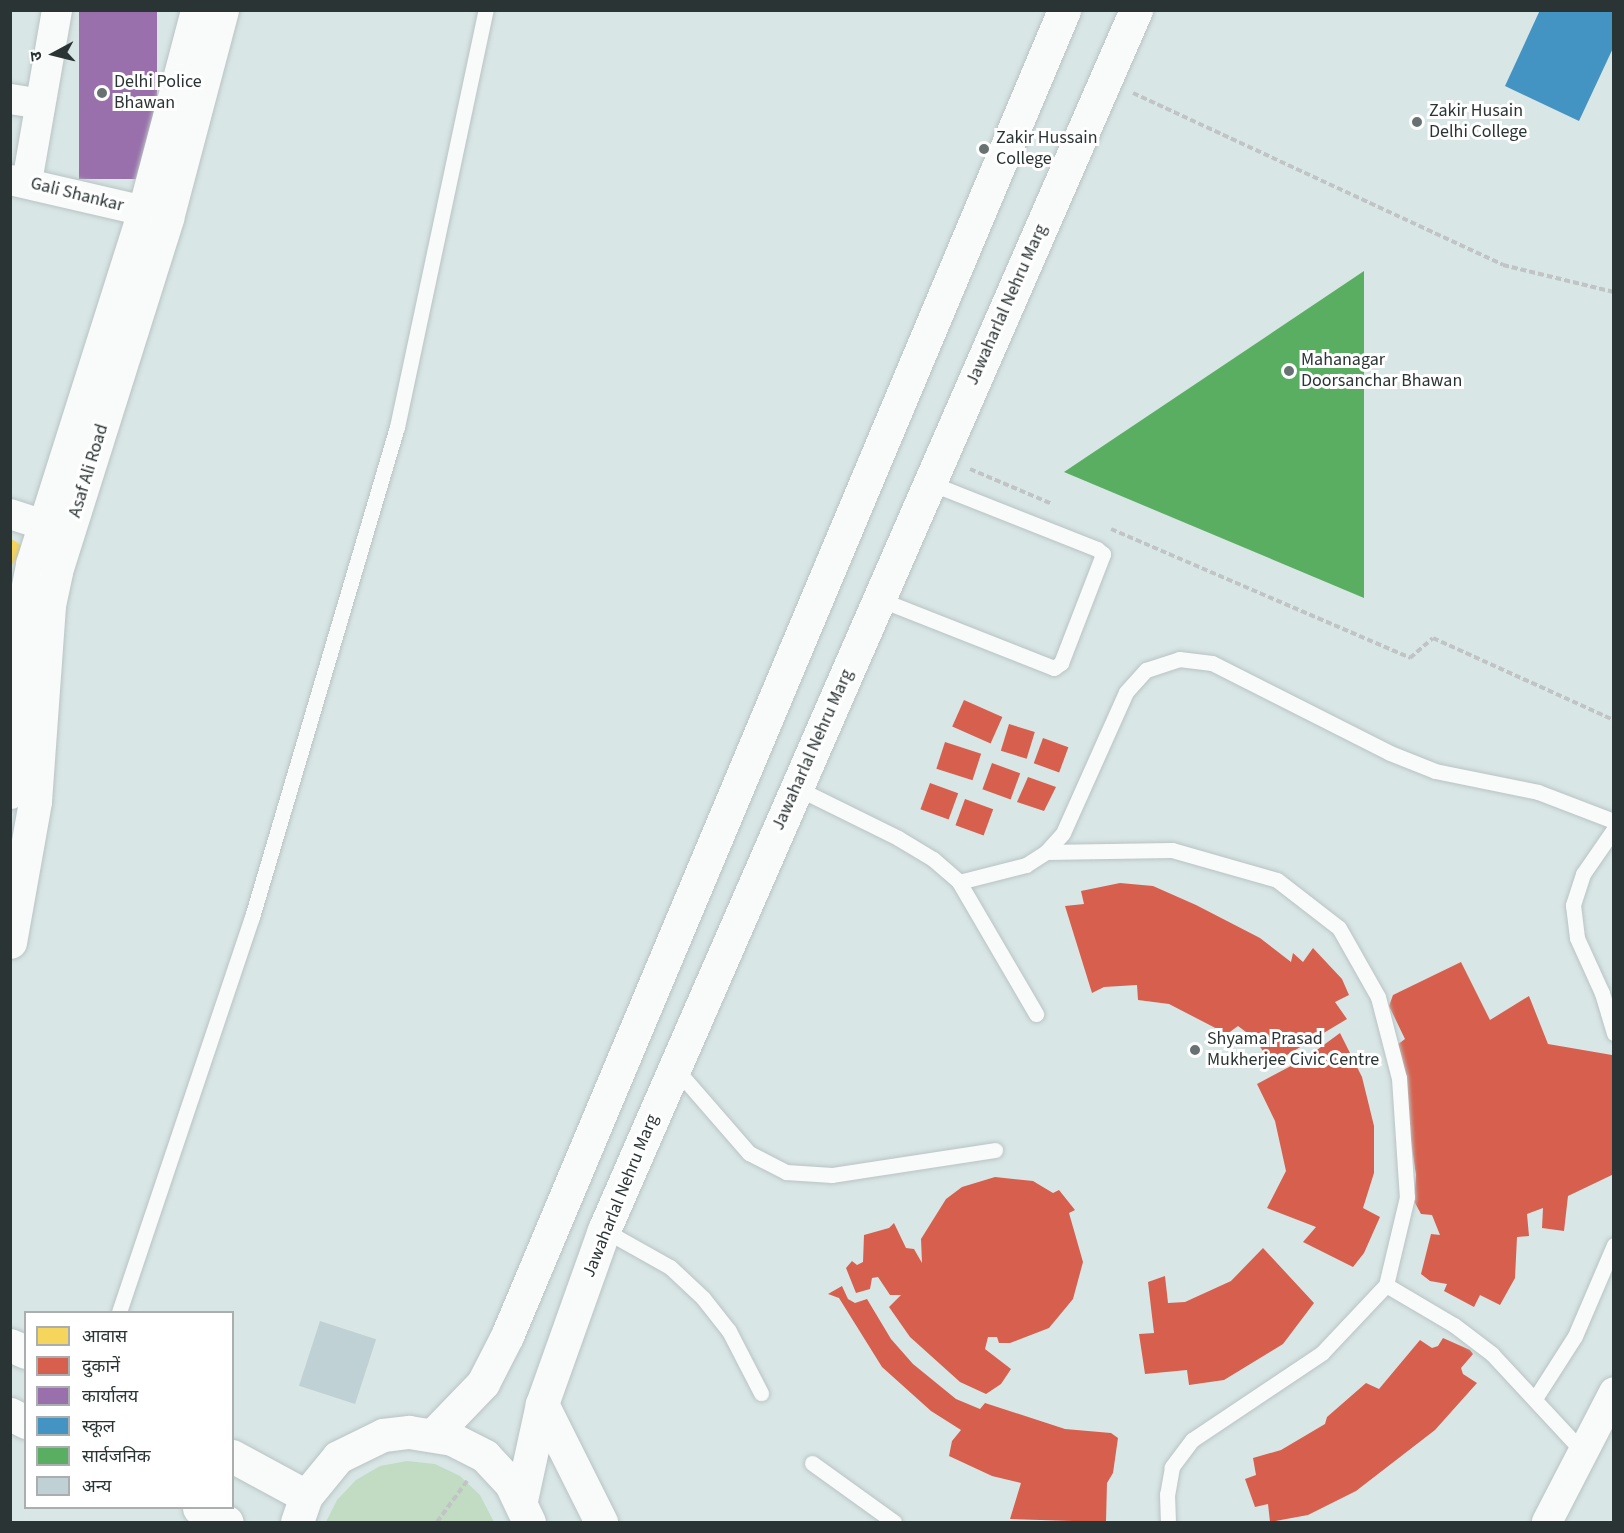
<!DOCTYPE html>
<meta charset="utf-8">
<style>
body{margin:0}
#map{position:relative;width:1624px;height:1533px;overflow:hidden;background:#d9e6e6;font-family:"Source Sans 3","Noto Sans Devanagari",sans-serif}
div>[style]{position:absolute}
.green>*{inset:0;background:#c1dcc3}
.homes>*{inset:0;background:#f6d55c}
.shops>*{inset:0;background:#d6604d;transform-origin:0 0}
.offices>*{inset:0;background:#9970ab;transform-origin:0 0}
.schools>*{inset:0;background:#4393c3}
.public>*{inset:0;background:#5aae61}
.building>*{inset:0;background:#bfd1d5;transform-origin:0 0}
.path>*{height:4px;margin-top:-2px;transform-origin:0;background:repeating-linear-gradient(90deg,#c0c4c4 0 6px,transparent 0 9px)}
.roads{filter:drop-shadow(0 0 2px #b9c3c3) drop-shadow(0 0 2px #b9c3c3)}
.lane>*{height:15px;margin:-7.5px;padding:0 7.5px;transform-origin:7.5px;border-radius:7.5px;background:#f9fbfb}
.street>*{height:30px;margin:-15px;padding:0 15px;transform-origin:15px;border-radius:15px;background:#f9fbfb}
.secondary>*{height:33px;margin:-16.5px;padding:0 16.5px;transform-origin:16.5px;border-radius:16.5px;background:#f9fbfb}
.dots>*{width:16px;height:16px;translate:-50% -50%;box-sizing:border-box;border:3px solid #fff;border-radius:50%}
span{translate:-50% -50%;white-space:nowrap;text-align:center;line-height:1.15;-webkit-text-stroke:6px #fff;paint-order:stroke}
.poi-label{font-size:18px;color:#2b3434}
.left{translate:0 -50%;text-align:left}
.street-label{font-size:18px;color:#2b3434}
.frame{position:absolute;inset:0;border:12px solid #2b3434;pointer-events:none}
.legend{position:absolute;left:24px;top:1311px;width:210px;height:198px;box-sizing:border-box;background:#fff;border:2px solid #aaaeae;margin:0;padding:8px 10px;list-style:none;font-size:18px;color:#2b3434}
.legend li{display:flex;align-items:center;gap:12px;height:30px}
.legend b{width:30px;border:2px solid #aaaeae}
.north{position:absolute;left:24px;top:24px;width:60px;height:60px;-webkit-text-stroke:4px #fff;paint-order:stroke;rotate:263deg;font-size:16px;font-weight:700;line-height:24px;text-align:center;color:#2b3434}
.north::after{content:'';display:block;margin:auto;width:21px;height:27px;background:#2b3434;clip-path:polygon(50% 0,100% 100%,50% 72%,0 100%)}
</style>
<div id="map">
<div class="green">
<div style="clip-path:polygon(407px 1461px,435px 1464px,460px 1476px,480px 1495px,494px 1522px,326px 1522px,337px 1500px,356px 1480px,380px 1466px)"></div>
</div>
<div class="homes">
<div style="clip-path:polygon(10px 538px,24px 547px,10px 568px)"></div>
</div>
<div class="shops">
<div style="left:964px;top:700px;width:42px;height:29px;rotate:24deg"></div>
<div style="left:1009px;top:724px;width:27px;height:28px;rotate:17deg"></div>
<div style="left:1043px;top:738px;width:27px;height:27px;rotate:20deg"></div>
<div style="left:945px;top:742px;width:38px;height:28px;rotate:18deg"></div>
<div style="left:992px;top:763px;width:30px;height:28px;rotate:20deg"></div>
<div style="clip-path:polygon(1028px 777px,1056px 787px,1044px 811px,1017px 802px)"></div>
<div style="left:930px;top:783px;width:30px;height:28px;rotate:20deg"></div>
<div style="left:965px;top:799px;width:30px;height:28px;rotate:20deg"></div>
<div style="clip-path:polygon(1120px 883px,1153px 886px,1196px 905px,1260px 938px,1291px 962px,1293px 953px,1303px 962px,1313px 948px,1342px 979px,1349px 995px,1335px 1002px,1347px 1019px,1272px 1064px,1254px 1038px,1238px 1026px,1227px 1034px,1169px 1004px,1138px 1000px,1137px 985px,1104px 987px,1092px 993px,1065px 906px,1084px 904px,1081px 891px)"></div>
<div style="clip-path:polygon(1461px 962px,1490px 1020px,1529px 996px,1548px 1044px,1612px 1055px,1614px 1064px,1614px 1174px,1568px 1196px,1564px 1231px,1542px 1228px,1543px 1208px,1527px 1214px,1529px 1236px,1517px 1237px,1515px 1278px,1500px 1305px,1480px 1295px,1474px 1307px,1444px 1291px,1447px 1284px,1430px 1281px,1421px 1274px,1431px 1234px,1440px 1235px,1432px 1215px,1421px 1214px,1414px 1201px,1416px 1175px,1397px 1045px,1405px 1039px,1389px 1006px,1393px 995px)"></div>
<div style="clip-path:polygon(1340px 1033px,1362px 1077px,1374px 1126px,1374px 1173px,1363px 1208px,1380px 1217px,1364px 1253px,1353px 1267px,1303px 1242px,1316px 1227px,1267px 1208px,1286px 1171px,1275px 1121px,1257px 1084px,1306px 1058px)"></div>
<div style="clip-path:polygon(995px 1177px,1033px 1181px,1053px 1193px,1059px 1190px,1075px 1210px,1069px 1213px,1083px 1262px,1073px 1299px,1049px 1328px,1010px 1343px,999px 1343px,997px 1337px,988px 1337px,985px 1349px,1011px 1369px,1001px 1384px,986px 1394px,960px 1382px,910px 1337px,889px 1307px,901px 1295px,890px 1295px,878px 1277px,872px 1278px,870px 1289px,856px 1293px,846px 1268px,852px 1261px,857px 1265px,863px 1262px,864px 1235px,889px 1228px,894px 1223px,906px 1248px,914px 1249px,922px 1263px,921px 1239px,946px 1199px,962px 1187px)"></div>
<div style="clip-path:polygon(1263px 1248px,1314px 1303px,1283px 1344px,1224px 1380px,1189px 1385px,1187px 1370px,1145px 1374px,1139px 1334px,1154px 1333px,1148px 1282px,1165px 1276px,1168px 1303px,1185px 1302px,1231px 1281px)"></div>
<div style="clip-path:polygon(842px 1286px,848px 1299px,855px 1303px,867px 1299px,891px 1339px,913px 1364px,956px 1399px,980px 1409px,985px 1403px,1065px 1429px,1111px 1433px,1118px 1438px,1113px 1473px,1107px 1483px,1106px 1522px,1010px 1519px,1021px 1483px,992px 1476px,949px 1456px,952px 1441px,961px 1430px,931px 1411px,882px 1367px,839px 1298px,828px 1294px)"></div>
<div style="clip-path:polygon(1443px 1338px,1470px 1350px,1473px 1354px,1461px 1368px,1463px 1374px,1477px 1383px,1435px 1430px,1356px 1491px,1308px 1515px,1270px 1522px,1268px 1504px,1255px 1507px,1245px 1479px,1256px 1475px,1253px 1458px,1281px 1450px,1325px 1424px,1327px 1417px,1366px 1383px,1379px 1389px,1420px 1340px,1432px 1348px,1438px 1346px)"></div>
</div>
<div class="offices">
<div style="left:79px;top:10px;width:78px;height:169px"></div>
</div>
<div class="schools">
<div style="clip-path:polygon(1540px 10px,1614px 10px,1614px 46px,1579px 121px,1505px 86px)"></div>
</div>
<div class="public">
<div style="clip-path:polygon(1364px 271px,1364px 598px,1064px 472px)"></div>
</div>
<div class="building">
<div style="left:320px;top:1321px;width:59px;height:68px;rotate:18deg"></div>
</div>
<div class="path">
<div style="left:1133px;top:93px;width:408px;rotate:24.9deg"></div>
<div style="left:1503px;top:265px;width:114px;rotate:13.7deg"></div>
<div style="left:970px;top:469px;width:89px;rotate:23.1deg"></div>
<div style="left:1111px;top:529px;width:326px;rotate:23.3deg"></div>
<div style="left:1410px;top:658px;width:30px;rotate:-41deg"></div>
<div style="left:1433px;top:638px;width:199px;rotate:24.4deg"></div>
<div style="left:437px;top:1522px;width:51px;rotate:-53.8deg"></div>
</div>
<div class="roads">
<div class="lane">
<div style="left:879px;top:599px;width:188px;rotate:21.5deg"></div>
<div style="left:1054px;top:668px;width:9px;rotate:-36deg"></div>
<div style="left:1061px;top:663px;width:117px;rotate:-68.9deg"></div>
<div style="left:1103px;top:554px;width:8px;rotate:-140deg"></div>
<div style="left:1097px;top:549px;width:180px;rotate:-158.4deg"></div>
<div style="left:797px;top:788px;width:113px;rotate:26.3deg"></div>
<div style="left:898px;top:838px;width:41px;rotate:31deg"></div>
<div style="left:933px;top:859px;width:35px;rotate:41deg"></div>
<div style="left:959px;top:882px;width:153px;rotate:59.7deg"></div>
<div style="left:1614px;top:829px;width:55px;rotate:124.6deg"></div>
<div style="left:1583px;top:874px;width:33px;rotate:108deg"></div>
<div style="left:1573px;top:905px;width:33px;rotate:83deg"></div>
<div style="left:1577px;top:938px;width:60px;rotate:65.6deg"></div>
<div style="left:1602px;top:993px;width:42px;rotate:73.3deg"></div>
<div style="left:1046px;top:852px;width:25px;rotate:-48deg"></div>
<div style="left:1063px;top:833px;width:154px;rotate:-65.9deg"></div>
<div style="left:1126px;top:692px;width:30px;rotate:-48deg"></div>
<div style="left:1146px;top:670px;width:35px;rotate:-18deg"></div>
<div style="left:1179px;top:659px;width:33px;rotate:7deg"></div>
<div style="left:1212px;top:663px;width:199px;rotate:26.8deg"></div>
<div style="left:1390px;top:753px;width:48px;rotate:21.8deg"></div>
<div style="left:1435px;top:771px;width:105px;rotate:11.5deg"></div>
<div style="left:1538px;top:792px;width:81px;rotate:20.9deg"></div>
<div style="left:959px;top:882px;width:69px;rotate:-14.2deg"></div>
<div style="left:1026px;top:865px;width:24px;rotate:-33deg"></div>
<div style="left:1046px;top:852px;width:126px;rotate:-0.9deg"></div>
<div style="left:1172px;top:850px;width:109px;rotate:15.9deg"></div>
<div style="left:1277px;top:880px;width:78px;rotate:37.7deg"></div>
<div style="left:1339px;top:928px;width:79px;rotate:60.5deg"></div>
<div style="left:1378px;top:997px;width:84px;rotate:75.5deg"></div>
<div style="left:1399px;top:1078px;width:119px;rotate:86.2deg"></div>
<div style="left:1407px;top:1197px;width:90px;rotate:103.4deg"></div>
<div style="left:1386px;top:1285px;width:93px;rotate:133.3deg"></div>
<div style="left:1322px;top:1353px;width:156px;rotate:146.2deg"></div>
<div style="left:1192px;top:1440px;width:34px;rotate:127deg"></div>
<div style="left:1172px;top:1467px;width:27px;rotate:100deg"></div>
<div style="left:1167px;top:1494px;width:28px;rotate:88deg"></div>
<div style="left:675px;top:1068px;width:113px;rotate:49deg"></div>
<div style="left:749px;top:1153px;width:42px;rotate:27.2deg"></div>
<div style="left:786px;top:1172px;width:46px;rotate:3.7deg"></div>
<div style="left:832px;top:1175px;width:165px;rotate:-8.7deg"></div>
<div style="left:604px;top:1230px;width:76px;rotate:29.3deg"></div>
<div style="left:670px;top:1267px;width:45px;rotate:43.2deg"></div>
<div style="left:703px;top:1298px;width:42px;rotate:51.8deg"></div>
<div style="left:729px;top:1331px;width:70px;rotate:62.7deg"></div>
<div style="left:1386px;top:1285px;width:79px;rotate:30.5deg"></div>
<div style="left:1454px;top:1325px;width:48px;rotate:37.3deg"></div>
<div style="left:1492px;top:1354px;width:134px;rotate:47.1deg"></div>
<div style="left:119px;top:1312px;width:417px;rotate:-71.4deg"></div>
<div style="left:252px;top:917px;width:511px;rotate:-73.52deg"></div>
<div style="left:397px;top:427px;width:426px;rotate:-78deg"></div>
<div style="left:1536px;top:1397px;width:72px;rotate:-57.4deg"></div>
<div style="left:1575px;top:1336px;width:99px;rotate:-66.8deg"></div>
<div style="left:812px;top:1463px;width:101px;rotate:35.7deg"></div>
</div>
<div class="street">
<div style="left:10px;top:99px;width:30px;rotate:9deg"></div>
<div style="left:10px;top:180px;width:138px;rotate:13deg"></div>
<div style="left:27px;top:182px;width:175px;rotate:-80.1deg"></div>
<div style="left:10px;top:514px;width:38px;rotate:18deg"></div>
<div style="left:1547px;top:1522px;width:146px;rotate:-62.7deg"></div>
</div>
<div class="secondary">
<div style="left:10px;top:792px;width:192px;rotate:-85.5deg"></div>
<div style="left:25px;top:601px;width:38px;rotate:-79deg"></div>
<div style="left:32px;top:564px;width:370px;rotate:-72.4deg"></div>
<div style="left:144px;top:211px;width:208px;rotate:-75.2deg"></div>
<div style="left:10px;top:942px;width:143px;rotate:-79.9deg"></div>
<div style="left:35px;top:801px;width:196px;rotate:-85.9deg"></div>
<div style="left:49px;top:605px;width:35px;rotate:-78deg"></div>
<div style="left:56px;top:571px;width:370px;rotate:-72.5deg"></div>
<div style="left:167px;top:218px;width:215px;rotate:-75.2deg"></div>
<div style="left:10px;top:1345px;width:17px;rotate:24deg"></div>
<div style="left:542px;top:1404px;width:132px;rotate:63.4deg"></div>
<div style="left:10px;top:1414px;width:18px;rotate:27deg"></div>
<div style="left:434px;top:1434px;width:71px;rotate:-46.1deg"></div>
<div style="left:483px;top:1383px;width:53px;rotate:-62.9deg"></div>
<div style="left:507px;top:1336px;width:1438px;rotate:-67.21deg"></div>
<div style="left:232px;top:1456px;width:84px;rotate:28.4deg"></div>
<div style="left:521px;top:1500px;width:98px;rotate:-77.7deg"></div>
<div style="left:542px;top:1404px;width:185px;rotate:-70.4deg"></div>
<div style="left:604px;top:1230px;width:1331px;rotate:-66.44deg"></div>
<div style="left:199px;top:1508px;width:31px;rotate:27deg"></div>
<div style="left:297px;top:1522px;width:28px;rotate:-71deg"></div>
<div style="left:306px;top:1496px;width:50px;rotate:-50.6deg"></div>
<div style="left:338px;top:1457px;width:50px;rotate:-26.1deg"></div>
<div style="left:383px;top:1435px;width:26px;rotate:-7deg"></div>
<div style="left:409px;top:1432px;width:44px;rotate:9.2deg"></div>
<div style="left:452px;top:1439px;width:37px;rotate:27deg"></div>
<div style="left:485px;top:1456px;width:38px;rotate:47deg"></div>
<div style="left:511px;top:1484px;width:42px;rotate:64.7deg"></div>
</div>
</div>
<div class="dots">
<div style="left:102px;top:93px;background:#687272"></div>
<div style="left:1417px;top:122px;background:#687272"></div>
<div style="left:984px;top:149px;background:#687272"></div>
<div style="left:1289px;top:371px;background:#687272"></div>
<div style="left:1195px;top:1050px;background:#687272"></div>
</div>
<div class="poi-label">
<span class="left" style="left:114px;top:93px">Delhi Police<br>Bhawan</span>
<span class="left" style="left:1429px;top:122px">Zakir Husain<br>Delhi College</span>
<span class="left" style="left:996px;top:149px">Zakir Hussain<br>College</span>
<span class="left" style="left:1301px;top:371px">Mahanagar<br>Doorsanchar Bhawan</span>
<span class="left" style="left:1207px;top:1050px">Shyama Prasad<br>Mukherjee Civic Centre</span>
</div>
<div class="street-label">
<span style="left:77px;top:195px;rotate:14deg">Gali Shankar</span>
<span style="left:1007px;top:305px;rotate:-66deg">Jawaharlal Nehru Marg</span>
<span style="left:89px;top:471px;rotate:-73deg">Asaf Ali Road</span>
<span style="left:813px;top:750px;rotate:-66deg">Jawaharlal Nehru Marg</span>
<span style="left:621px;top:1196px;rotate:-68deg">Jawaharlal Nehru Marg</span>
</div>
<div class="frame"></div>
<ul class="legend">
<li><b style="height:16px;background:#f6d55c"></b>आवास</li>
<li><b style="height:16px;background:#d6604d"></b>दुकानें</li>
<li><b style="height:16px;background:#9970ab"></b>कार्यालय</li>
<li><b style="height:16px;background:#4393c3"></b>स्कूल</li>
<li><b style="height:16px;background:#5aae61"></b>सार्वजनिक</li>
<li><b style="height:16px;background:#bfd1d5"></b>अन्य</li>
</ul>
<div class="north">उ</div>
</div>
